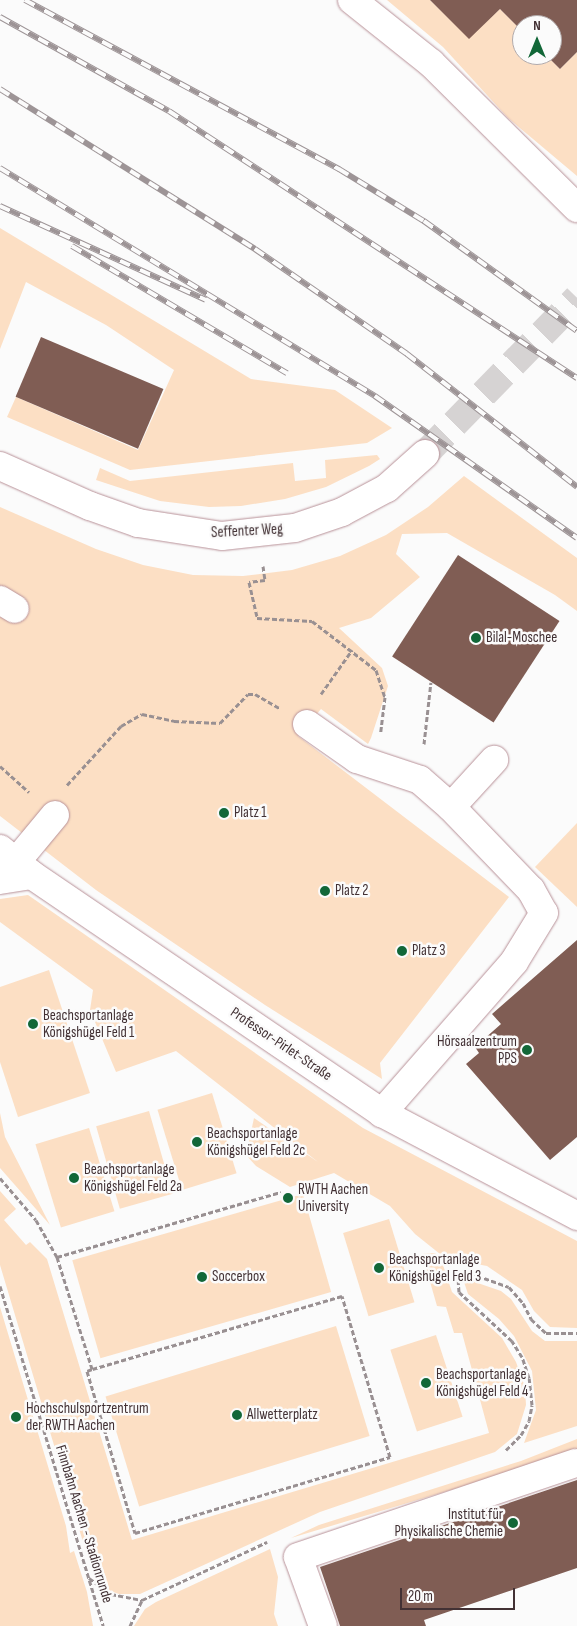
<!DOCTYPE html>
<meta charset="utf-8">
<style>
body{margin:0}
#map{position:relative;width:577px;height:1626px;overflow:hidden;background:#fbfbfb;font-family:"Sofia Sans Condensed",sans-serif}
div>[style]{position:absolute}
.green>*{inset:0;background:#fcdfc4;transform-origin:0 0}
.building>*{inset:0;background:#805d54;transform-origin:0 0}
.minor-tunnel>*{height:28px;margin-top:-14px;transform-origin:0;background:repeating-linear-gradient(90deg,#d6d3d3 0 28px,transparent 0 42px)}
.path>*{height:3px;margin-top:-1.5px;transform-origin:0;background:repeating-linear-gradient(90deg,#999092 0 5px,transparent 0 7.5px)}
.roads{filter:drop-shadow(0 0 1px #b89198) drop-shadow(0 0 1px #b89198)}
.minor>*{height:28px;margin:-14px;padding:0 14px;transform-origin:14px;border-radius:14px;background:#fff}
.rail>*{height:5.5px;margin-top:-2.75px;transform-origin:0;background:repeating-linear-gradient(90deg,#fbfbfb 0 11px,#9d9496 0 22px);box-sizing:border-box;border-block:1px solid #9d9496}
.dots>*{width:14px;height:14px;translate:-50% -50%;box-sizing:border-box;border:2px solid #fbfbfb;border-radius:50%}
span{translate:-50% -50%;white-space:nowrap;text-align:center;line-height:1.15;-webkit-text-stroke:5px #fbfbfb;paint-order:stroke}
.street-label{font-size:15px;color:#423134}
.poi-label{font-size:15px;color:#423134}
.left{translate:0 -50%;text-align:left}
.right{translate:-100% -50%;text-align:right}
.north{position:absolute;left:512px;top:15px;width:50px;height:50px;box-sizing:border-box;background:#fbfbfb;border:1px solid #b1aaab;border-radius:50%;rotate:0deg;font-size:14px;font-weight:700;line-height:20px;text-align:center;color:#423134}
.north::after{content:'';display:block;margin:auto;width:18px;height:22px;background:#126738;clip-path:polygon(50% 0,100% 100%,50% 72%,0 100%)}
.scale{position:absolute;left:400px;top:1588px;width:115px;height:22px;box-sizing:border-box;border:2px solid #423134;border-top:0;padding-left:6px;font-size:15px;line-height:18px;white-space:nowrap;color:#423134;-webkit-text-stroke:4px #fbfbfb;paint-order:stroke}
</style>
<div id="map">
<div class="green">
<div style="clip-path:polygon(387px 0,430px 0,469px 38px,500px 9px,522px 31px,522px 55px,546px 55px,560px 69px,577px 52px,577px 176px,508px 118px,443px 47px)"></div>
<div style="clip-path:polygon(0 228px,251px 379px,335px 390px,392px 428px,367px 443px,130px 470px,7px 417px,16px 397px,138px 450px,174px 370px,106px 325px,26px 282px,0 349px)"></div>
<div style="clip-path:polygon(377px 455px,380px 459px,369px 466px,326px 487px,285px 499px,241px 506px,209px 507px,160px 501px,96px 480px,100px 468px,130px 481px,293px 463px,295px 481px,326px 478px,325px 460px)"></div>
<div style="clip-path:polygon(464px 476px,577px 558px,577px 611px,555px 595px,447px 533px,402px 534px,396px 554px,420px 577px,371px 618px,339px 628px,382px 668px,388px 686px,371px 738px,368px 744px,321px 709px,298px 736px,509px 897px,380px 1063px,382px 1079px,265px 1005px,96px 890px,0 816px,0 507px,96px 549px,143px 565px,193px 575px,243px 576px,292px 570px,340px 556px,386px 535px,428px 507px)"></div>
<div style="clip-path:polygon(577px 823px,577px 907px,535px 867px)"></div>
<div style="clip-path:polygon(28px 895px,363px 1128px,577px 1241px,577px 1328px,550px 1327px,534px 1311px,522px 1290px,487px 1266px,445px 1258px,415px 1234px,390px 1206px,334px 1173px,290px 1187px,256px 1166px,246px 1155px,254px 1118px,318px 1162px,176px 1051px,116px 1072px,90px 1010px,93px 990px,0 922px,0 899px)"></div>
<div style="clip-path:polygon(49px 970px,90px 1093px,18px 1117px,0 1062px,0 987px)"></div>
<div style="left:212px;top:1093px;width:84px;height:57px;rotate:73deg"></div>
<div style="left:149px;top:1111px;width:86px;height:55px;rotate:74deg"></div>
<div style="clip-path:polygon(0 1113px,5px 1137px,50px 1225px,0 1168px)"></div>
<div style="left:89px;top:1128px;width:87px;height:56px;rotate:73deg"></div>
<div style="clip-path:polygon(0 1191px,16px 1209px,4px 1220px,26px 1245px,30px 1242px,47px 1259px,132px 1540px,489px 1433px,462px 1333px,454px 1333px,446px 1307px,437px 1306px,422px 1254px,435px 1253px,442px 1262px,452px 1292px,502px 1338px,516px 1362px,525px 1387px,526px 1405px,517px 1434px,495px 1452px,320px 1512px,140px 1594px,119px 1594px,108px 1590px,100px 1584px,86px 1552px,0 1265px)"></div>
<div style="left:303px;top:1194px;width:102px;height:240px;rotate:74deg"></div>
<div style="left:389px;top:1219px;width:87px;height:48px;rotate:73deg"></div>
<div style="clip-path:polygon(469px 1280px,501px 1291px,511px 1299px,532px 1331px,545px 1341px,577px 1341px,577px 1426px,524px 1443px,536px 1410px,532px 1371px,514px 1336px,499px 1319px,468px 1294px,464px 1282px)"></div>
<div style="clip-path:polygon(0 1307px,66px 1526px,70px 1553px,74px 1551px,87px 1592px,93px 1626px,0 1626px)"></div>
<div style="left:336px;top:1326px;width:115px;height:241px;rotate:73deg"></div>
<div style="left:436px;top:1335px;width:86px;height:48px;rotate:72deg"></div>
<div style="clip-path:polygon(577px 1439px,577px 1452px,291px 1538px,319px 1525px,521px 1461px)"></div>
<div style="clip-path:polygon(270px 1549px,278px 1577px,274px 1614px,278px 1626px,134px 1626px,145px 1609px,156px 1602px)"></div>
</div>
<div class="building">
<div style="clip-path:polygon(430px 0,577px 0,577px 52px,560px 69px,546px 55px,552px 55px,552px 25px,522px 25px,522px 31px,500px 9px,469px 39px)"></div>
<div style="left:41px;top:337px;width:133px;height:65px;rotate:23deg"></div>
<div style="left:458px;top:555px;width:121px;height:121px;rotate:33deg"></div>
<div style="clip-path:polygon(577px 940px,577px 1137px,550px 1160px,466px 1064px,479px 1053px,475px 1047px,501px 1024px,492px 1014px)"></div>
<div style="clip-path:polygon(577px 1480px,577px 1568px,424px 1620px,426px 1626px,340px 1626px,320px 1567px)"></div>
</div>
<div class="minor-tunnel">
<div style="left:425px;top:454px;width:218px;rotate:-45.7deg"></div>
</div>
<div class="path">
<div style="left:263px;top:566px;width:14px;rotate:82deg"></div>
<div style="left:265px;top:580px;width:16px;rotate:173deg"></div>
<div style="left:249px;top:582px;width:37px;rotate:77deg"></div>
<div style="left:257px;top:618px;width:55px;rotate:3.1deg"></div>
<div style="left:312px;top:621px;width:81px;rotate:37.4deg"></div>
<div style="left:376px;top:670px;width:28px;rotate:72deg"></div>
<div style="left:385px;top:697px;width:35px;rotate:97deg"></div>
<div style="left:321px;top:694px;width:54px;rotate:-54.8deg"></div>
<div style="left:424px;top:744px;width:62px;rotate:-83.6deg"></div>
<div style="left:0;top:766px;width:39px;rotate:42deg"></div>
<div style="left:67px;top:785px;width:80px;rotate:-47.5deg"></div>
<div style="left:121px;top:726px;width:24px;rotate:-30deg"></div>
<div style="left:142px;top:714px;width:33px;rotate:12deg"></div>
<div style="left:174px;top:721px;width:46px;rotate:2.5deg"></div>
<div style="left:220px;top:723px;width:40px;rotate:-46deg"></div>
<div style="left:248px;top:694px;width:7px"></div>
<div style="left:255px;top:694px;width:28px;rotate:30deg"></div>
<div style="left:0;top:1178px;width:55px;rotate:49.4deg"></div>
<div style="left:36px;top:1220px;width:43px;rotate:60.4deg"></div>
<div style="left:57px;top:1257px;width:117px;rotate:72.6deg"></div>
<div style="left:92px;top:1369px;width:5px;rotate:158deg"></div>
<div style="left:87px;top:1371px;width:169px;rotate:73.5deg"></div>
<div style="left:135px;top:1533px;width:266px;rotate:-16.6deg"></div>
<div style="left:390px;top:1457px;width:168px;rotate:-106.6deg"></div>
<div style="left:342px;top:1296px;width:260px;rotate:163.7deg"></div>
<div style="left:57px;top:1257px;width:233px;rotate:-16.2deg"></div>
<div style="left:0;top:1286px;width:355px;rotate:73.1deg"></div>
<div style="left:506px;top:1450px;width:21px;rotate:-45deg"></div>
<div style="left:521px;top:1435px;width:16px;rotate:-60deg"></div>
<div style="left:529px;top:1421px;width:16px;rotate:-79deg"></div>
<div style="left:532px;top:1405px;width:27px;rotate:-96deg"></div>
<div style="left:529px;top:1378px;width:22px;rotate:-108deg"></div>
<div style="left:522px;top:1357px;width:19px;rotate:-122deg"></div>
<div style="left:512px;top:1341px;width:72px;rotate:-137.2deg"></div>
<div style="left:459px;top:1292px;width:14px;rotate:-94deg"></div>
<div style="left:458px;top:1278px;width:13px;rotate:-23deg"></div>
<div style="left:470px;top:1273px;width:41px;rotate:19.7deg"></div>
<div style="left:509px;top:1287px;width:21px;rotate:49deg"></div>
<div style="left:523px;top:1303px;width:18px;rotate:63deg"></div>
<div style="left:531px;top:1319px;width:21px;rotate:43deg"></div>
<div style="left:546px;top:1333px;width:31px"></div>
<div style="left:89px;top:1578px;width:27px;rotate:36deg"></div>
<div style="left:111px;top:1594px;width:32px;rotate:11deg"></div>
<div style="left:130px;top:1626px;width:29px;rotate:-65deg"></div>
<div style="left:142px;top:1600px;width:138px;rotate:-24.9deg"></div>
</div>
<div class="roads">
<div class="minor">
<div style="left:352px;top:0;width:101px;rotate:38.6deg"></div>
<div style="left:431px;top:63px;width:206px;rotate:44.8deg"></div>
<div style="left:0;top:466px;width:98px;rotate:24deg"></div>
<div style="left:90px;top:506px;width:51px;rotate:19.5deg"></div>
<div style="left:138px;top:523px;width:85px;rotate:8.8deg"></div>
<div style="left:222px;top:536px;width:73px;rotate:-6.3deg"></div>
<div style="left:295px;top:528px;width:50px;rotate:-18.8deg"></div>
<div style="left:342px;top:512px;width:51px;rotate:-28.1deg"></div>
<div style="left:387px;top:488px;width:51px;rotate:-41.8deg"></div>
<div style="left:0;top:600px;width:17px;rotate:31deg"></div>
<div style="left:307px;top:724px;width:61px;rotate:35deg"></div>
<div style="left:357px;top:759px;width:66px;rotate:18.4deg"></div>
<div style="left:420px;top:780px;width:41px;rotate:41.1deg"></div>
<div style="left:451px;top:807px;width:115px;rotate:46.1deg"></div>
<div style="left:531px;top:890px;width:26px;rotate:61deg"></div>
<div style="left:544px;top:913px;width:57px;rotate:121.5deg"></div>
<div style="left:514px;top:962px;width:201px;rotate:131.2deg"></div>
<div style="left:451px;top:807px;width:64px;rotate:-47.5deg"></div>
<div style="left:0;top:849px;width:41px;rotate:39.1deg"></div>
<div style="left:32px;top:875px;width:423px;rotate:34.2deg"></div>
<div style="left:382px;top:1113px;width:221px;rotate:27.8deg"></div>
<div style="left:16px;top:862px;width:61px;rotate:-50.3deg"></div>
<div style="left:0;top:880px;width:32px;rotate:-9deg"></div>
<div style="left:323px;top:1626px;width:73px;rotate:-109.9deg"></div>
<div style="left:298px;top:1557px;width:293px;rotate:-18.7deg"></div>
</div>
</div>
<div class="rail">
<div style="left:25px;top:0;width:357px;rotate:28.3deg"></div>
<div style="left:339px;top:169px;width:100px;rotate:31.5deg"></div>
<div style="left:424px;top:221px;width:188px;rotate:35.7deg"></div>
<div style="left:0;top:17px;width:193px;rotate:29.1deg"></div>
<div style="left:169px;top:111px;width:488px;rotate:33.2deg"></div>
<div style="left:0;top:89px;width:301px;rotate:32.1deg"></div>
<div style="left:255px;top:249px;width:185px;rotate:34.6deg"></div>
<div style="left:407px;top:354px;width:216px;rotate:38deg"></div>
<div style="left:0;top:168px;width:439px;rotate:31.3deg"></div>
<div style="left:375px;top:396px;width:247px;rotate:35.1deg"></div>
<div style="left:0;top:206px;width:226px;rotate:24.5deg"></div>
<div style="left:72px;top:246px;width:250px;rotate:30.6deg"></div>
</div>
<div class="dots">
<div style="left:476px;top:638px;background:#126738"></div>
<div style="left:224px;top:813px;background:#126738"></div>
<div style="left:325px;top:891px;background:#126738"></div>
<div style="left:402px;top:951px;background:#126738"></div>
<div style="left:33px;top:1024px;background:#126738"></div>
<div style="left:527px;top:1050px;background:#126738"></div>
<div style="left:197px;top:1142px;background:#126738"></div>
<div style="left:74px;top:1178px;background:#126738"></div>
<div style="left:288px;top:1198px;background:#126738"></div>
<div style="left:379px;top:1268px;background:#126738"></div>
<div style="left:202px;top:1277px;background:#126738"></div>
<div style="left:426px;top:1383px;background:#126738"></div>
<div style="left:237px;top:1415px;background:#126738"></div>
<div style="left:16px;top:1417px;background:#126738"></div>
<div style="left:513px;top:1523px;background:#126738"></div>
</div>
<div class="street-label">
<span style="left:247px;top:531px;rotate:-3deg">Seffenter Weg</span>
<span style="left:281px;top:1044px;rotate:34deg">Professor-Pirlet-Straße</span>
<span style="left:84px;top:1524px;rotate:73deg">Finnbahn Aachen - Stadionrunde</span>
</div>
<div class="poi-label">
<span class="left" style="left:486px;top:638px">Bilal-Moschee</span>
<span class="left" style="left:234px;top:813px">Platz 1</span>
<span class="left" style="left:335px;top:891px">Platz 2</span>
<span class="left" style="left:412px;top:951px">Platz 3</span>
<span class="left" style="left:43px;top:1024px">Beachsportanlage<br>Königshügel Feld 1</span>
<span class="right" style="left:517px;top:1050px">Hörsaalzentrum<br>PPS</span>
<span class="left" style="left:207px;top:1142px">Beachsportanlage<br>Königshügel Feld 2c</span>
<span class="left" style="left:84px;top:1178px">Beachsportanlage<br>Königshügel Feld 2a</span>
<span class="left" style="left:298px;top:1198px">RWTH Aachen<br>University</span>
<span class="left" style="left:389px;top:1268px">Beachsportanlage<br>Königshügel Feld 3</span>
<span class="left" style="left:212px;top:1277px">Soccerbox</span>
<span class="left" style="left:436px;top:1383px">Beachsportanlage<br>Königshügel Feld 4</span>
<span class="left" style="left:26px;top:1417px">Hochschulsportzentrum<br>der RWTH Aachen</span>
<span class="left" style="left:247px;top:1415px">Allwetterplatz</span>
<span class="right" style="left:503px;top:1523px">Institut für<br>Physikalische Chemie</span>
</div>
<div class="north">N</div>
<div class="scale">20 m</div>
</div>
